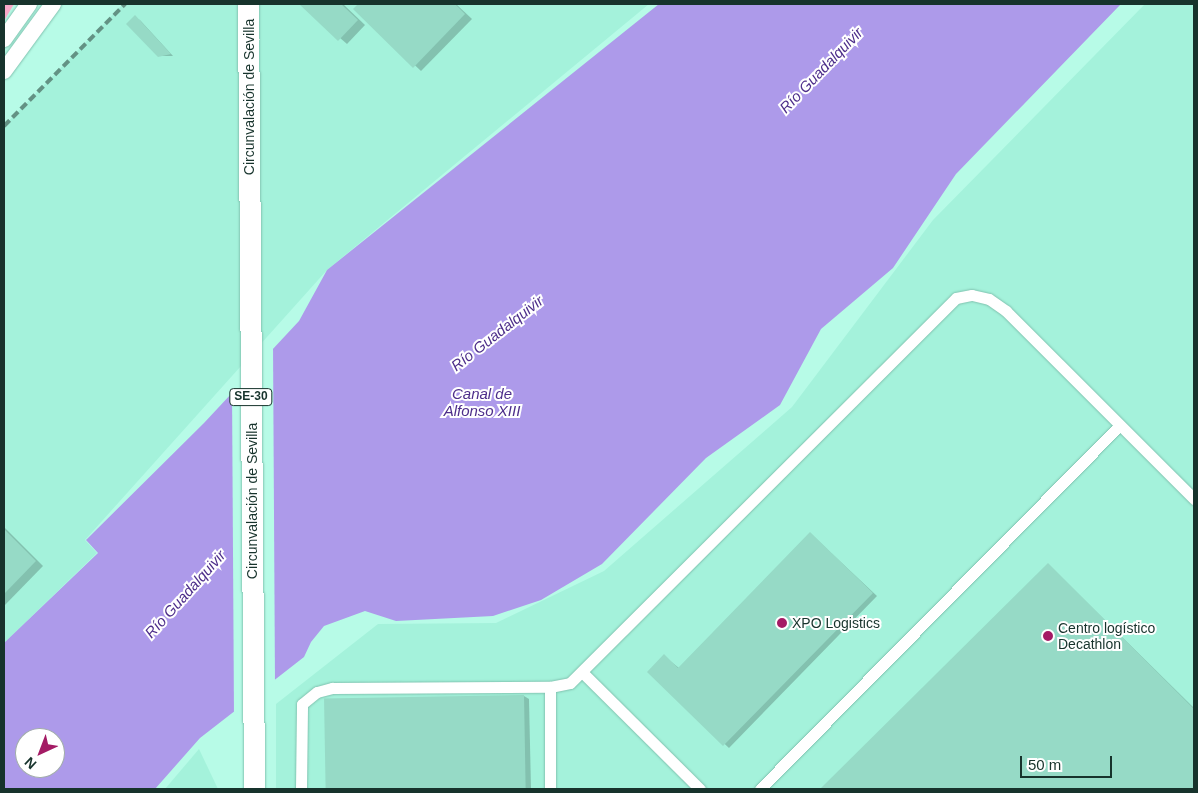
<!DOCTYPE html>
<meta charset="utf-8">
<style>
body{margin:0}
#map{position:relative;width:1198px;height:793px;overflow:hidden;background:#b7fbe7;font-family:Arial,sans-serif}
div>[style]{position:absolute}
.built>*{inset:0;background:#a4f2db}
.green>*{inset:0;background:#f8a9c8}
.water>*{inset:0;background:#ad9aea}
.pier>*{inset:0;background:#b7fbe7}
.shadow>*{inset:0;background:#0003}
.building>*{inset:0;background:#96dac6;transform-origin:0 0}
.roads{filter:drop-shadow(0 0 1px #80c2af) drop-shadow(0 0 1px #80c2af)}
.minor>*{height:11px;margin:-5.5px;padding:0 5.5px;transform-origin:5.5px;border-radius:5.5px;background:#fff}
.secondary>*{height:16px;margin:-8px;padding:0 8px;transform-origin:8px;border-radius:8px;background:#fff}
.motorway>*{height:21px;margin:-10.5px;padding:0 10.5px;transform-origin:10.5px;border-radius:10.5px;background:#fff}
.rail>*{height:4px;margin-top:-2px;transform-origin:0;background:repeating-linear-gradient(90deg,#639284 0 8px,transparent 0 12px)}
.dots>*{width:14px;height:14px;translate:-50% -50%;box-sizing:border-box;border:2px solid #fff;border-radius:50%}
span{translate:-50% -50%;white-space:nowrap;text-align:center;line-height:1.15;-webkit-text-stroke:4px #fff;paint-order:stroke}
.shield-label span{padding:1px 4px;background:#fff;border:1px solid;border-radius:4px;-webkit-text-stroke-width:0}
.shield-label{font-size:12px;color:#17332c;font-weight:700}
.street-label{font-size:14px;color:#17332c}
.poi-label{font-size:14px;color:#17332c}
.left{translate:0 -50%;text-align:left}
.water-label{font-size:15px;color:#4d2e8a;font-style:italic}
.frame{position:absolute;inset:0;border:5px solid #17332c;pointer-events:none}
.north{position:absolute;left:15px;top:728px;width:50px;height:50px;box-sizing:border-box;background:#fff;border:1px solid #a2adab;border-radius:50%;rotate:223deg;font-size:14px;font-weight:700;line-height:20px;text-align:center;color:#17332c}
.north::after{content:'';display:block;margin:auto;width:18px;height:22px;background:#a41b65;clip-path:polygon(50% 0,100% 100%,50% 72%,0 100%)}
.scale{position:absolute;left:1020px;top:756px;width:92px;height:22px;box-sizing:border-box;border:2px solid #17332c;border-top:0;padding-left:6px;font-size:15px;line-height:18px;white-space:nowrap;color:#17332c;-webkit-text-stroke:4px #fff;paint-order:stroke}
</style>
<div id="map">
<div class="built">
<div style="clip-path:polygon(123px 4px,649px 4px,327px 270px,85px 540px,97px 553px,4px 643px,4px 126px)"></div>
<div style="clip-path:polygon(1145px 4px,1194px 4px,1194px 789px,276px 789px,276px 704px,378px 624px,496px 623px,604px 571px,792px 407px,933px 220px)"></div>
<div style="clip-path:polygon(199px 749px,218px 789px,165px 789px)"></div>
</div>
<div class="green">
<div style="clip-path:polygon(4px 4px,14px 4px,4px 21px)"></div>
</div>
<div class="water">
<div style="clip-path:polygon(evenodd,659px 4px,1121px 4px,956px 174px,893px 268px,821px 329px,780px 405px,706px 458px,602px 564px,541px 600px,493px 616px,396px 621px,365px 611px,324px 626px,311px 642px,304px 657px,200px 738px,155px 789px,4px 789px,4px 643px,98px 553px,86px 540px,204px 423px,299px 321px,327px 270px,659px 4px,25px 738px,55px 738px,55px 768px,25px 768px,25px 738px)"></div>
</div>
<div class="pier">
<div style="clip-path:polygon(273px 345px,275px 683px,234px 715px,232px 389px)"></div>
</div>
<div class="shadow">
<div style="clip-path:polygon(301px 4px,343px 4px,365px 25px,347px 44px)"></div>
<div style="clip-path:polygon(360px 4px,456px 4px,472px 19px,421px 71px,355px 9px)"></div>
<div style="clip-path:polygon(139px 19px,173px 56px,159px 56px)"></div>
<div style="clip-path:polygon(4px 527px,43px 566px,4px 606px)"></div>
<div style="clip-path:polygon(810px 533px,877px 596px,729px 748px,648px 672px,664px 656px,679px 668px)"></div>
<div style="clip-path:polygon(1048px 564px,1194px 708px,1194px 789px,822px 789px)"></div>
<div style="clip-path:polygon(524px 696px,529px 699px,531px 789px,328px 789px,325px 701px)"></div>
</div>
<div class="building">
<div style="clip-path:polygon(299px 4px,341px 4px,358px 20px,338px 41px)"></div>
<div style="clip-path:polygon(358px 4px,455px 4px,465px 14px,413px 68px,353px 9px)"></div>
<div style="clip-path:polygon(135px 15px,171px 54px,158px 57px,126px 24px)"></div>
<div style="clip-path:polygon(4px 529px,36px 561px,4px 594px)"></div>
<div style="clip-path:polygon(810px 532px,873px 593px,723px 746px,647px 672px,664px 654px,678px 668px)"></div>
<div style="clip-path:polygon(1048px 563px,1194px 709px,1194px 789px,820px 789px)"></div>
<div style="left:524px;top:695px;width:94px;height:200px;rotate:89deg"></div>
</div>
<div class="roads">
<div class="minor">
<div style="left:583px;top:673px;width:165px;rotate:44.8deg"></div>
<div style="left:301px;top:789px;width:85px;rotate:-89.3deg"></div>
<div style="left:302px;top:704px;width:19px;rotate:-39deg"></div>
<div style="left:317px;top:692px;width:16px;rotate:-15deg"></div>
<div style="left:332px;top:688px;width:218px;rotate:-0.3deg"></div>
<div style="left:550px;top:687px;width:20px;rotate:-11deg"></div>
<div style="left:570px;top:683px;width:545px;rotate:-44.93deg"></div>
<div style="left:956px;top:298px;width:16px;rotate:-11deg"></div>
<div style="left:972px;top:295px;width:17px;rotate:13deg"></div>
<div style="left:989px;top:299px;width:21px;rotate:35deg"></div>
<div style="left:1006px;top:311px;width:266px;rotate:45deg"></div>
<div style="left:550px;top:789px;width:102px;rotate:-90deg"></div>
<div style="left:760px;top:789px;width:512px;rotate:-45.32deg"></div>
</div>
<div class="secondary">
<div style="left:4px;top:39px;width:43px;rotate:-54.5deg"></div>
<div style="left:4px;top:71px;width:83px;rotate:-53.8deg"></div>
</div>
<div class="motorway">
<div style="left:248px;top:4px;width:785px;rotate:89.56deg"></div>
</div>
</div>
<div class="rail">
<div style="left:4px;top:126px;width:172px;rotate:-45.2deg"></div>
</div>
<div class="dots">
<div style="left:782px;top:623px;background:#a41b65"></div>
<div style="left:1048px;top:636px;background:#a41b65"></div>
</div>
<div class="shield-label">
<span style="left:251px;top:397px">SE-30</span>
</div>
<div class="street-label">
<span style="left:249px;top:97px;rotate:-90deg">Circunvalación de Sevilla</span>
<span style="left:252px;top:501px;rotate:-90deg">Circunvalación de Sevilla</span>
</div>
<div class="poi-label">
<span class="left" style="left:792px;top:623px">XPO Logistics</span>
<span class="left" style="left:1058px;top:636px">Centro logístico<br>Decathlon</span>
</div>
<div class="water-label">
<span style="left:821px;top:70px;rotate:-46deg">Río Guadalquivir</span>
<span style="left:497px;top:333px;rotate:-38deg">Río Guadalquivir</span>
<span style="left:482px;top:402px">Canal de<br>Alfonso XIII</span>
<span style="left:185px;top:594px;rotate:-48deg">Río Guadalquivir</span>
</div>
<div class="frame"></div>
<div class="north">N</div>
<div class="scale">50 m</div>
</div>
